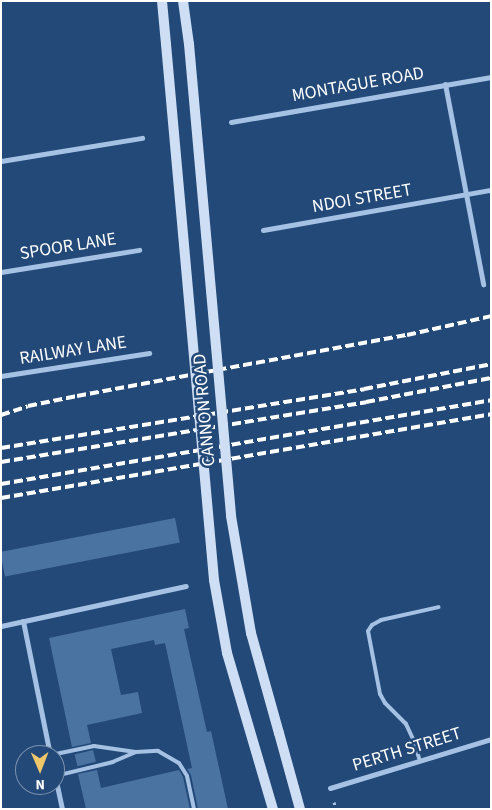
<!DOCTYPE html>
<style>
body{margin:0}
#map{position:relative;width:492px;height:810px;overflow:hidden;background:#234978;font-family:"Source Sans 3",sans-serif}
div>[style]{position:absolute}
.building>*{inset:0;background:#4b73a2;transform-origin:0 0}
.path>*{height:3px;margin-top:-1.5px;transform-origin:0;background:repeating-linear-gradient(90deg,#a5c2e4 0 2.5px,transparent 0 6.5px)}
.service>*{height:4px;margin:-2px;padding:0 2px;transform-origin:2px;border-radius:2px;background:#a5c2e4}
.minor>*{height:5px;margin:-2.5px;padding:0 2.5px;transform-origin:2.5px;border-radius:2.5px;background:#a5c2e4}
.secondary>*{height:10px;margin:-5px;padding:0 5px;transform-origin:5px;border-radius:5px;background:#cedef4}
.rail>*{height:4px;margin-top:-2px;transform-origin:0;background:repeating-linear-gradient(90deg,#fff 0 9px,transparent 0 13px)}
.secondary-bridge>*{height:10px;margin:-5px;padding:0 5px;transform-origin:5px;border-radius:5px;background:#cedef4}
span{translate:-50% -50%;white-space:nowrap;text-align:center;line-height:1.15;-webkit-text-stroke:5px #234978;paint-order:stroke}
.street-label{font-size:18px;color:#fff}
.frame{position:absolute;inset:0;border:2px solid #fff;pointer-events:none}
.north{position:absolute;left:15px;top:745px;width:50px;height:50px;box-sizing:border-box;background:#234978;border:1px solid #7b92ae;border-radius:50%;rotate:179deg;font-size:14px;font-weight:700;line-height:20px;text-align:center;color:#fff}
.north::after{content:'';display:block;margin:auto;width:18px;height:22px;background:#eec768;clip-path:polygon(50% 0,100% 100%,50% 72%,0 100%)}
</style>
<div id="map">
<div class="building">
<div style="left:175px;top:518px;width:25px;height:178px;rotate:79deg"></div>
<div style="clip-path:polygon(185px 609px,189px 628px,184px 629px,207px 732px,211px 731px,228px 809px,198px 809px,191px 775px,187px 769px,192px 768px,165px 643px,155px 645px,154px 640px,111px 649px,121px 695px,138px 692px,142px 713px,87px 725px,91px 743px,72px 747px,49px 638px)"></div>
<div style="left:93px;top:750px;width:12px;height:19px;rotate:76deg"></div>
<div style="clip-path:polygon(97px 770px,101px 788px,179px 770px,183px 777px,190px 809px,86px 809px,78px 774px)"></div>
</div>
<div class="path">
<div style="left:334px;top:802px;width:7px;rotate:74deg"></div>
</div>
<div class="service">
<div style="left:136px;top:752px;width:22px;rotate:-3deg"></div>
<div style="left:158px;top:751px;width:24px;rotate:30deg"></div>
<div style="left:179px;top:763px;width:15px;rotate:58deg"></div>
<div style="left:187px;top:776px;width:34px;rotate:78deg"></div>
<div style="left:51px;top:755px;width:44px;rotate:-11.8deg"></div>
<div style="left:94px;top:746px;width:42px;rotate:8.1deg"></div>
<div style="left:136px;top:752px;width:25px;rotate:157deg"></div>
<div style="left:113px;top:762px;width:60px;rotate:166.4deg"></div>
<div style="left:420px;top:761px;width:23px;rotate:-108deg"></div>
<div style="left:413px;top:739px;width:17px;rotate:-115deg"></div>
<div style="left:406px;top:724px;width:30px;rotate:-135deg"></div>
<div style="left:385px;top:703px;width:10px;rotate:-119deg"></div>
<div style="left:380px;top:694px;width:64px;rotate:-100.8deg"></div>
<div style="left:368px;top:631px;width:7px;rotate:-56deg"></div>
<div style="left:372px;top:625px;width:10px;rotate:-29deg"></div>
<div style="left:381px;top:620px;width:59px;rotate:-12.6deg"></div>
</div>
<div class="minor">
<div style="left:445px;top:84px;width:204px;rotate:79.2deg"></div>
<div style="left:231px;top:122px;width:264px;rotate:-9.8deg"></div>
<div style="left:1px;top:161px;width:143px;rotate:-9.3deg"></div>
<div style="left:263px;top:230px;width:231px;rotate:-10deg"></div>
<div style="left:1px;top:272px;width:140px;rotate:-9.1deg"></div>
<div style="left:1px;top:376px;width:150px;rotate:-8.8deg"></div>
<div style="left:23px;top:621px;width:137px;rotate:78.6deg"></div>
<div style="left:1px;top:626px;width:189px;rotate:-12.2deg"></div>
<div style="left:55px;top:776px;width:34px;rotate:78deg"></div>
<div style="left:330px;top:788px;width:168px;rotate:-16.9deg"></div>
</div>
<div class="secondary">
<div style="left:162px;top:1px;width:43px;rotate:84.7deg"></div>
<div style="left:183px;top:1px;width:43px;rotate:82.1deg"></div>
<div style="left:279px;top:733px;width:79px;rotate:74.6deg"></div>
</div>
<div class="rail">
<div style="left:1px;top:415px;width:28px;rotate:-18deg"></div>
<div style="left:28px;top:406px;width:50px;rotate:-11.5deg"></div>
<div style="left:77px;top:396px;width:336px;rotate:-10.5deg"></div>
<div style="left:407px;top:335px;width:86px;rotate:-12.7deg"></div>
<div style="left:1px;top:448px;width:368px;rotate:-9.2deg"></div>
<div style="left:364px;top:389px;width:129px;rotate:-11.1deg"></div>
<div style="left:1px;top:462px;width:370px;rotate:-9.3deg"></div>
<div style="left:366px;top:402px;width:127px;rotate:-10.9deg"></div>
<div style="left:1px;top:484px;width:497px;rotate:-9.7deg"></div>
<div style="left:1px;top:498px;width:497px;rotate:-9.7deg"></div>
</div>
<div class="secondary-bridge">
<div style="left:166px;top:44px;width:538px;rotate:84.88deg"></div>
<div style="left:214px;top:580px;width:74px;rotate:79.9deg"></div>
<div style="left:227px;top:653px;width:163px;rotate:73.6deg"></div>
<div style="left:189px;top:44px;width:474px;rotate:84.9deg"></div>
<div style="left:231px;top:516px;width:119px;rotate:80.3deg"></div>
<div style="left:251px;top:633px;width:104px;rotate:74.4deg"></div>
</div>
<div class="street-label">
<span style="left:358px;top:85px;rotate:-10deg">MONTAGUE ROAD</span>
<span style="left:362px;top:199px;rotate:-10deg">NDOI STREET</span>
<span style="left:68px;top:247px;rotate:-9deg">SPOOR LANE</span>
<span style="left:73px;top:351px;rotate:-9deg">RAILWAY LANE</span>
<span style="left:205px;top:410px;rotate:-95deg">CANNON ROAD</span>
<span style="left:407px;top:750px;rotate:-17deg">PERTH STREET</span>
</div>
<div class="frame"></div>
<div class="north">N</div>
</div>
